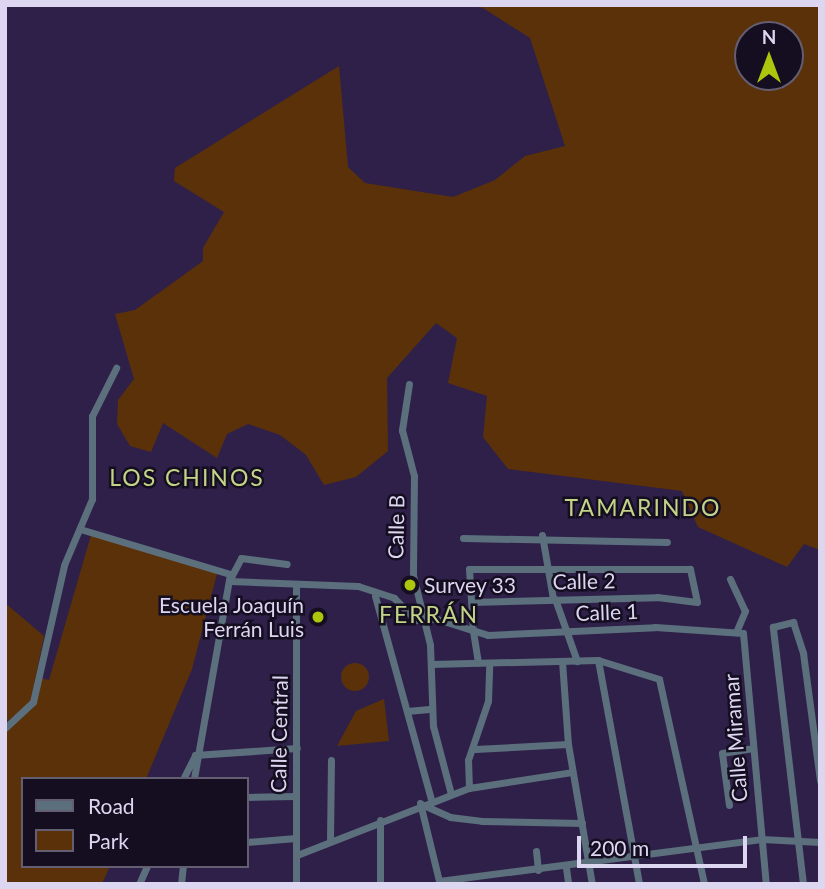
<!DOCTYPE html>
<meta charset="utf-8">
<style>
body{margin:0}
#map{position:relative;width:825px;height:889px;overflow:hidden;background:#2e2048;font-family:Lato,sans-serif}
div>[style]{position:absolute}
.green>*{inset:0;background:#5b310a}
.round{border-radius:50%}
.street>*{height:7px;margin:-3.5px;padding:0 3.5px;transform-origin:3.5px;border-radius:3.5px;background:#5b6f7d}
.dots>*{width:19px;height:19px;translate:-50% -50%;box-sizing:border-box;border:4px solid #140e20;border-radius:50%}
span{translate:-50% -50%;white-space:nowrap;text-align:center;line-height:1.15;-webkit-text-stroke:5px #140e20;paint-order:stroke}
.street-label{font-size:21px;color:#ddd6f0}
.poi-label{font-size:21px;color:#ddd6f0}
.left{translate:0 -50%;text-align:left}
.right{translate:-100% -50%;text-align:right}
.neighbourhood-label{font-size:23px;color:#c3d387;letter-spacing:2px}
.frame{position:absolute;inset:0;border:7px solid #ddd6f0;pointer-events:none}
.legend{position:absolute;left:21px;top:777px;width:228px;height:91px;box-sizing:border-box;background:#140e20;border:2px solid #645e73;margin:0;padding:9px 12px;list-style:none;font-size:21px;color:#ddd6f0}
.legend li{display:flex;align-items:center;gap:14px;height:35px}
.legend b{width:35px;border:2px solid #645e73}
.north{position:absolute;left:734px;top:21px;width:70px;height:70px;box-sizing:border-box;background:#140e20;border:2px solid #645e73;border-radius:50%;rotate:0deg;font-size:19px;font-weight:700;line-height:28px;text-align:center;color:#ddd6f0}
.north::after{content:'';display:block;margin:auto;width:24px;height:32px;background:#adc60d;clip-path:polygon(50% 0,100% 100%,50% 72%,0 100%)}
.scale{position:absolute;left:577px;top:836px;width:170px;height:32px;box-sizing:border-box;border:4px solid #ddd6f0;border-top:0;padding-left:9px;font-size:21px;line-height:24px;white-space:nowrap;color:#ddd6f0;-webkit-text-stroke:5px #140e20;paint-order:stroke}
</style>
<div id="map">
<div class="green">
<div style="clip-path:polygon(evenodd,467px 5px,820px 5px,820px 550px,804px 544px,787px 567px,698px 527px,682px 491px,508px 469px,483px 437px,487px 396px,448px 383px,457px 338px,436px 323px,387px 378px,388px 451px,356px 477px,324px 485px,306px 455px,280px 435px,248px 424px,227px 434px,217px 458px,163px 423px,151px 452px,130px 446px,117px 424px,118px 400px,134px 379px,115px 314px,135px 310px,203px 261px,203px 248px,224px 212px,174px 181px,175px 168px,339px 66px,348px 167px,365px 183px,453px 197px,495px 180px,525px 156px,565px 146px,530px 38px,483px 8px,467px 5px,748px 35px,790px 35px,790px 77px,748px 77px,748px 35px)"></div>
<div style="clip-path:polygon(91px 535px,218px 570px,192px 669px,146px 779px,23px 779px,23px 866px,110px 866px,102px 884px,5px 884px,5px 732px,34px 705px,40px 678px,49px 680px)"></div>
<div style="clip-path:polygon(5px 603px,44px 636px,30px 704px,5px 723px)"></div>
<div class="round" style="left:341px;top:663px;width:28px;height:28px"></div>
<div style="clip-path:polygon(384px 699px,389px 741px,337px 746px,356px 711px)"></div>
</div>
<div class="street">
<div style="left:409px;top:384px;width:47px;rotate:98.7deg"></div>
<div style="left:402px;top:430px;width:48px;rotate:75.4deg"></div>
<div style="left:414px;top:476px;width:99px;rotate:90.6deg"></div>
<div style="left:413px;top:575px;width:72px;rotate:76.3deg"></div>
<div style="left:430px;top:645px;width:81px;rotate:87.9deg"></div>
<div style="left:433px;top:726px;width:70px;rotate:75.2deg"></div>
<div style="left:80px;top:529px;width:157px;rotate:16.7deg"></div>
<div style="left:230px;top:574px;width:208px;rotate:100deg"></div>
<div style="left:542px;top:535px;width:65px;rotate:80.2deg"></div>
<div style="left:463px;top:538px;width:204px;rotate:1.1deg"></div>
<div style="left:231px;top:577px;width:21px;rotate:-62deg"></div>
<div style="left:241px;top:558px;width:46px;rotate:7.4deg"></div>
<div style="left:730px;top:579px;width:35px;rotate:65deg"></div>
<div style="left:745px;top:611px;width:23px;rotate:113deg"></div>
<div style="left:230px;top:581px;width:128px;rotate:2.2deg"></div>
<div style="left:358px;top:586px;width:38px;rotate:18deg"></div>
<div style="left:394px;top:598px;width:31px;rotate:45deg"></div>
<div style="left:416px;top:620px;width:21px;rotate:-3deg"></div>
<div style="left:437px;top:619px;width:53px;rotate:17.4deg"></div>
<div style="left:488px;top:635px;width:167px;rotate:-2.7deg"></div>
<div style="left:655px;top:627px;width:88px;rotate:3.9deg"></div>
<div style="left:743px;top:633px;width:252px;rotate:84.8deg"></div>
<div style="left:375px;top:596px;width:211px;rotate:74.6deg"></div>
<div style="left:555px;top:599px;width:66px;rotate:70.5deg"></div>
<div style="left:472px;top:602px;width:185px;rotate:-1.5deg"></div>
<div style="left:657px;top:597px;width:40px;rotate:7.1deg"></div>
<div style="left:697px;top:602px;width:34px;rotate:-102deg"></div>
<div style="left:690px;top:569px;width:221px;rotate:180deg"></div>
<div style="left:469px;top:569px;width:62px;rotate:86.3deg"></div>
<div style="left:473px;top:631px;width:32px;rotate:81deg"></div>
<div style="left:598px;top:660px;width:228px;rotate:79.6deg"></div>
<div style="left:562px;top:661px;width:83px;rotate:85.9deg"></div>
<div style="left:568px;top:744px;width:142px;rotate:80.3deg"></div>
<div style="left:431px;top:664px;width:167px;rotate:-1.4deg"></div>
<div style="left:598px;top:660px;width:64px;rotate:17.3deg"></div>
<div style="left:659px;top:679px;width:210px;rotate:77.6deg"></div>
<div style="left:407px;top:711px;width:25px;rotate:-5deg"></div>
<div style="left:5px;top:728px;width:38px;rotate:-43deg"></div>
<div style="left:33px;top:702px;width:140px;rotate:-77.2deg"></div>
<div style="left:64px;top:565px;width:72px;rotate:-67deg"></div>
<div style="left:92px;top:499px;width:83px;rotate:-90deg"></div>
<div style="left:92px;top:416px;width:54px;rotate:-63.4deg"></div>
<div style="left:475px;top:749px;width:93px;rotate:-3.1deg"></div>
<div style="left:183px;top:779px;width:27px;rotate:-63deg"></div>
<div style="left:195px;top:755px;width:102px;rotate:-3.9deg"></div>
<div style="left:469px;top:788px;width:28px;rotate:-92deg"></div>
<div style="left:468px;top:760px;width:62px;rotate:-71.3deg"></div>
<div style="left:488px;top:701px;width:37px;rotate:-88deg"></div>
<div style="left:247px;top:797px;width:49px;rotate:-1.2deg"></div>
<div style="left:420px;top:803px;width:80px;rotate:76.3deg"></div>
<div style="left:439px;top:881px;width:325px;rotate:-7.4deg"></div>
<div style="left:761px;top:839px;width:59px;rotate:2.9deg"></div>
<div style="left:421px;top:804px;width:32px;rotate:24deg"></div>
<div style="left:450px;top:817px;width:32px;rotate:7deg"></div>
<div style="left:482px;top:821px;width:100px;rotate:1.1deg"></div>
<div style="left:729px;top:805px;width:52px;rotate:-97.7deg"></div>
<div style="left:722px;top:753px;width:31px;rotate:-9deg"></div>
<div style="left:330px;top:841px;width:81px;rotate:-89.3deg"></div>
<div style="left:247px;top:842px;width:49px;rotate:-4.7deg"></div>
<div style="left:536px;top:851px;width:19px;rotate:84deg"></div>
<div style="left:297px;top:855px;width:185px;rotate:-21.3deg"></div>
<div style="left:469px;top:788px;width:104px;rotate:-8.8deg"></div>
<div style="left:566px;top:868px;width:15px;rotate:82deg"></div>
<div style="left:139px;top:884px;width:20px;rotate:-66deg"></div>
<div style="left:181px;top:884px;width:18px;rotate:-84deg"></div>
<div style="left:296px;top:884px;width:299px;rotate:-90deg"></div>
<div style="left:380px;top:884px;width:64px;rotate:-90deg"></div>
<div style="left:803px;top:884px;width:259px;rotate:-96.7deg"></div>
<div style="left:773px;top:627px;width:21px;rotate:-14deg"></div>
<div style="left:793px;top:622px;width:33px;rotate:72deg"></div>
<div style="left:803px;top:653px;width:129px;rotate:82.4deg"></div>
</div>
<div class="dots">
<div style="left:410px;top:585px;background:#adc60d"></div>
<div style="left:318px;top:617px;background:#adc60d"></div>
</div>
<div class="street-label">
<span style="left:396px;top:527px;rotate:-89deg">Calle B</span>
<span style="left:584px;top:581px;rotate:-1deg">Calle 2</span>
<span style="left:607px;top:612px;rotate:-2deg">Calle 1</span>
<span style="left:279px;top:734px;rotate:-89deg">Calle Central</span>
<span style="left:735px;top:738px;rotate:-94deg">Calle Miramar</span>
</div>
<div class="poi-label">
<span class="left" style="left:424px;top:585px">Survey 33</span>
<span class="right" style="left:304px;top:617px">Escuela Joaquín<br>Ferrán Luis</span>
</div>
<div class="neighbourhood-label">
<span style="left:187px;top:477px">LOS CHINOS</span>
<span style="left:643px;top:507px">TAMARINDO</span>
<span style="left:429px;top:614px">FERRÁN</span>
</div>
<div class="frame"></div>
<ul class="legend">
<li><b style="height:9px;background:#5b6f7d"></b>Road</li>
<li><b style="height:19px;background:#5b310a"></b>Park</li>
</ul>
<div class="north">N</div>
<div class="scale">200 m</div>
</div>
